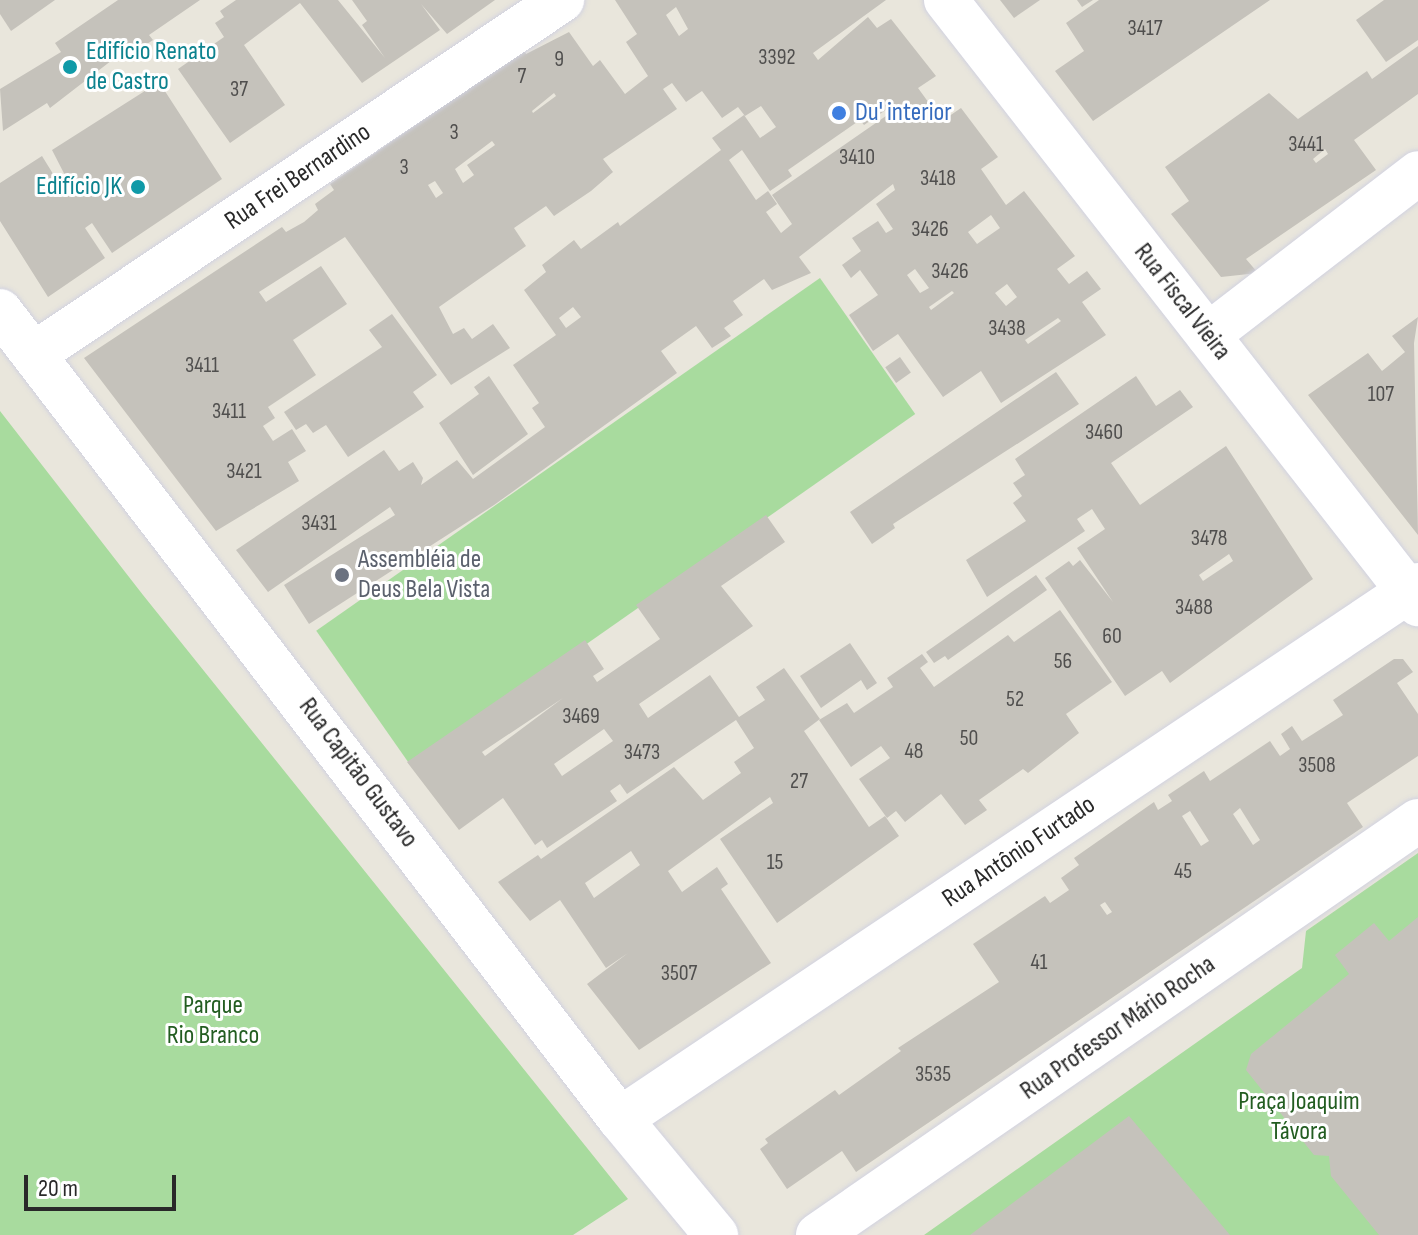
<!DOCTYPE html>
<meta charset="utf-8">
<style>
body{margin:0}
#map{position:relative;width:1418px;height:1235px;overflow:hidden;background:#e9e6dc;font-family:"Sofia Sans Condensed",sans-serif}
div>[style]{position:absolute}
.green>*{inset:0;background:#a8db9e;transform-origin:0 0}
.building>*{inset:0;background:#c5c2bb;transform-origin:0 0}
.roads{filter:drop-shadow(0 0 2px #d1d2e0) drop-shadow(0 0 2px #d1d2e0)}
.street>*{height:44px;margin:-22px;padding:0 22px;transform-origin:22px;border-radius:22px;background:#fff}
.secondary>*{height:44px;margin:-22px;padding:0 22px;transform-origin:22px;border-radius:22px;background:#fff}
.dots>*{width:22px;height:22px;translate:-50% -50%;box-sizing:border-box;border:4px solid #fff;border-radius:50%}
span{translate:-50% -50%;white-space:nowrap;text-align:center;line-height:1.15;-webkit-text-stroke:6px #fff;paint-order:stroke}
.number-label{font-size:22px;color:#504f4e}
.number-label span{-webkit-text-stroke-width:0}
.culture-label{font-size:26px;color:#0d838f}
.left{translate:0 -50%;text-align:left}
.right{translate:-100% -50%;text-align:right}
.shop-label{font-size:26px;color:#366cbe}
.street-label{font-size:26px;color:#292929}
.worship-label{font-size:26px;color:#5b616d}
.park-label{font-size:26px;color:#235d21}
.scale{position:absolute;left:24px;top:1175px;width:152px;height:36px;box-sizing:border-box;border:4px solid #292929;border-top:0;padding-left:10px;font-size:24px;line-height:28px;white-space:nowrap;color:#292929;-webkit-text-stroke:6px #fff;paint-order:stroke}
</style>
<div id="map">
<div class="green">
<div style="left:820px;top:278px;width:166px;height:615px;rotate:55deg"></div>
<div style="clip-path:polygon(0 411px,143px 595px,628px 1199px,573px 1235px,0 1235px)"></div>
<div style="clip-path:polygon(1418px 853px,1418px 1235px,924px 1235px,1302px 968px,1306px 931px)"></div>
</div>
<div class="building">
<div style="clip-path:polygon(0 0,55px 0,11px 31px,0 14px)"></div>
<div style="clip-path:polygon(118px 0,200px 0,149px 35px,153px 40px,132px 54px,129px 47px,50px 108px,47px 103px,3px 131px,0 89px,61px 52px,55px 43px)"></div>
<div style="clip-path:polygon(236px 0,338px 0,385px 58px,362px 25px,367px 21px,352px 0,495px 0,447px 34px,421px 4px,440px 30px,362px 83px,300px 3px,244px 45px,285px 105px,230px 143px,178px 69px,224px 37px,215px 23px,224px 17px,220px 11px)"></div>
<div style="clip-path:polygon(evenodd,615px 0,886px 0,813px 53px,818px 60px,868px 17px,877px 28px,891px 19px,936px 76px,918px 88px,942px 121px,961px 108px,998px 157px,981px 169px,1006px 205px,1024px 191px,1075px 256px,1057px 269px,1069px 284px,1087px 271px,1101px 289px,1082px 302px,1106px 335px,1001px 403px,981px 371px,943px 397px,898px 334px,873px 351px,849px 315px,878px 295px,860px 270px,851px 278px,842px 265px,861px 251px,852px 238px,878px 221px,886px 233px,893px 229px,876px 204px,895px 190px,893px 184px,799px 257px,811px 273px,772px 290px,764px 279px,733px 301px,743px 315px,724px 328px,731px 336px,712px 348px,696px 326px,661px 351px,677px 373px,494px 505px,309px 624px,284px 585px,395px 515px,390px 507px,268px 592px,236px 550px,384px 450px,399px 471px,413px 462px,423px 478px,421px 485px,457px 460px,473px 479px,545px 427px,532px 408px,539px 403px,513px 365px,556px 335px,524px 290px,546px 272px,542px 265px,574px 240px,581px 249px,618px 222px,620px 226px,721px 150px,712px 138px,744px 115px,760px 138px,776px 127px,761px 106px,745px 116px,738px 107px,722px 118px,702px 91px,686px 102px,672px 83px,663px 89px,677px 109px,603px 159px,613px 172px,591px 191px,554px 216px,546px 206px,514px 228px,526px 246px,439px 307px,453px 334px,464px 328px,472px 339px,493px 324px,510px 348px,451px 385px,345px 237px,259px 292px,266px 302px,321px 266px,347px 304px,293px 340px,316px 375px,268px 407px,275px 418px,263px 426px,273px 441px,292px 429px,306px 451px,288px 462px,299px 481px,216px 531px,84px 358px,282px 227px,286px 232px,304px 222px,318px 210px,315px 204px,334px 190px,330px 184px,524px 50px,526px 54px,569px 32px,593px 66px,600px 60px,625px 94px,648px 76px,626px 42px,637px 34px,615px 0,676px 7px,688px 29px,679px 36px,666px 15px,676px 7px,615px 0,554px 93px,556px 96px,533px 113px,532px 111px,554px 93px,615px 0,893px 105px,896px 109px,772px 195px,792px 224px,781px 233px,766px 212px,777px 204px,768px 191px,756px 200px,729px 160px,742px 150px,770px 191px,792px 176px,788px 170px,860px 120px,864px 125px,893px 105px,615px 0,492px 141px,495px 145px,467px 165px,474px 175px,463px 183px,455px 169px,492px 141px,615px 0,435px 181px,443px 193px,436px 198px,428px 185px,435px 181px,615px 0,991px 215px,1000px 228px,977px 244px,968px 232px,991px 215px,615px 0,915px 269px,929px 288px,920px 293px,907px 275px,915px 269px,615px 0,1007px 284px,1017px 297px,1006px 306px,995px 293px,1007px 284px,615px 0,952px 291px,954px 293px,931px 310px,929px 307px,952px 291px,615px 0,573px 307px,581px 317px,566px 328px,559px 318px,573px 307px,615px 0,1058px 318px,1061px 321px,1028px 344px,1025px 340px,1058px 318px)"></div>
<div style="clip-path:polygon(1000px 0,1040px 0,1014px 18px)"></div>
<div style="clip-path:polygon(1077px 0,1093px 0,1082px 7px)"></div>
<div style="clip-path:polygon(1099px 0,1270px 0,1093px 121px,1055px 71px,1084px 51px,1066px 23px)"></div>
<div style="clip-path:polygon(1384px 0,1418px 0,1418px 40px,1386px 62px,1356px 20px)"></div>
<div style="clip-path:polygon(evenodd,1418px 46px,1418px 94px,1354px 140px,1376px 170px,1246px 259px,1258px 273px,1221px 277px,1171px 214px,1189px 201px,1165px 167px,1269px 93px,1298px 119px,1367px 71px,1372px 79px,1418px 46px,1325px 149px,1328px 154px,1316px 163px,1313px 159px,1325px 149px)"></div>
<div style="clip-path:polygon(159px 82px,222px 179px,112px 253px,92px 223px,85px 228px,105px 258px,48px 297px,0 221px,0 183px,42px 156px,63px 190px,70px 185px,52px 150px)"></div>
<div style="clip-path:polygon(392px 314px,437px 375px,413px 392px,424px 407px,348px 457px,326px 425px,313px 433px,306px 424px,296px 430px,284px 412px,382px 347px,369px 330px)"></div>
<div style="clip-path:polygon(1418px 317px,1414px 343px,1418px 535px,1308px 395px,1368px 353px,1382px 371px,1387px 367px,1405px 352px,1392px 336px)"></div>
<div style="left:900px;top:357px;width:19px;height:18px;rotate:55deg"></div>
<div style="clip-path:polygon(1056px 372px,1079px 404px,893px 524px,895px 528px,872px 544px,850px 512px)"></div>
<div style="clip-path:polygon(489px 376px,528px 434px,473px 475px,439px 423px,479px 394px,474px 387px)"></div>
<div style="clip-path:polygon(evenodd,1136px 376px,1156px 406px,1180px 390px,1193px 407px,1111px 463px,1140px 505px,1226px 446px,1313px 579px,1170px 683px,1162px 671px,1125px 696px,1045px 578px,1069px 561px,1073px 566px,1080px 560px,1113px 602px,1077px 548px,1105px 529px,1092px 509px,1077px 519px,1085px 531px,987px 597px,966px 560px,1026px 521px,1013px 503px,1022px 496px,1013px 483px,1025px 475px,1015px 459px,1136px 376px,1229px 554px,1233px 561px,1203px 581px,1199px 575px,1229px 554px)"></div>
<div style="clip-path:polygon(evenodd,766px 515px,785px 542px,721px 586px,753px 626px,639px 704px,648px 718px,710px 675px,739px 717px,765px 700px,756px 687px,784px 668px,820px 719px,804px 731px,869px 827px,885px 816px,899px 836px,777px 923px,720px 839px,773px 803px,770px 797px,668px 871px,682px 892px,717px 867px,728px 884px,721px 889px,771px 963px,639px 1050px,587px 984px,628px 953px,606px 968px,560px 900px,530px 921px,498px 882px,538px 855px,541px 859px,674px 767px,703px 800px,741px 773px,734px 762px,754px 748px,736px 720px,627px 794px,620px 784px,610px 791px,617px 801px,547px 848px,542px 840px,535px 845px,503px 798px,459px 830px,407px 762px,585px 640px,604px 669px,593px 676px,597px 682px,660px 639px,636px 605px,766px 515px,563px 698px,485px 756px,482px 752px,563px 698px,766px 515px,604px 729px,613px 741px,562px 776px,554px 764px,604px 729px,766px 515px,631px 851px,640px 865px,594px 898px,585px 883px,631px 851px)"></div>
<div style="clip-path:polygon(1036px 575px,1047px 590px,948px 660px,945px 656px,934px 663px,926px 652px)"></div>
<div style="clip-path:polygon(1060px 610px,1112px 682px,1066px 714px,1079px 733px,1028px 773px,1023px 769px,979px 800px,987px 810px,965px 825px,941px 794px,905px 822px,896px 811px,887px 818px,859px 779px,890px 758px,881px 746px,851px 767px,819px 720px,847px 703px,854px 713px,893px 687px,887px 678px,922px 654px,928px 662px,920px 668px,934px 687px,1008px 635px,1014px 642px)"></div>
<div style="clip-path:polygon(850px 643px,877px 683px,867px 690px,861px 680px,821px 708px,800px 676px)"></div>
<div style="clip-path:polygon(evenodd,1394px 659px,1403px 659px,1413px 672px,1397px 683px,1418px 714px,1418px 756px,1347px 803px,1363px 827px,856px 1172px,842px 1151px,787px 1189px,760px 1149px,768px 1143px,765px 1139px,835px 1090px,839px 1095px,901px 1051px,898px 1048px,999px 982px,973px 944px,1045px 896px,1050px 903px,1069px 890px,1061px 878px,1079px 865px,1074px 858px,1154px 802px,1158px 810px,1172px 801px,1168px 795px,1204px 771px,1210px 781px,1270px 741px,1280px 756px,1290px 749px,1281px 734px,1292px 726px,1302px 741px,1343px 715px,1333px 700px,1394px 659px,1240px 808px,1260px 840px,1253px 845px,1233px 814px,1240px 808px,1394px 659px,1190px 811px,1209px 841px,1201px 846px,1182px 816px,1190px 811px,1394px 659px,1105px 902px,1112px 912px,1107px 915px,1100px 905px,1105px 902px)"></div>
<div style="clip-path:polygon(1418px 917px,1418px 1235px,1379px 1235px,1331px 1176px,1329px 1156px,1314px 1155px,1246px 1070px,1251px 1054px,1349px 974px,1335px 955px,1374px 923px,1389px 941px)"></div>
<div style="clip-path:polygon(1129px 1116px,1230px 1235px,970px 1235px)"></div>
</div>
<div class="roads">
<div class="street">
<div style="left:946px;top:0;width:767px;rotate:51.99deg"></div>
<div style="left:1208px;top:335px;width:265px;rotate:-37.6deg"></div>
<div style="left:34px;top:354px;width:636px;rotate:-33.84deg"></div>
<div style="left:620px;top:1119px;width:960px;rotate:-33.79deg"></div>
<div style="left:818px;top:1235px;width:729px;rotate:-34.61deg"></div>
</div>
<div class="secondary">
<div style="left:0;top:311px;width:1018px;rotate:52.5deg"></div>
<div style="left:620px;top:1119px;width:151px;rotate:50.4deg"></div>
</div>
</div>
<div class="dots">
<div style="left:70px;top:67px;background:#0f9aa8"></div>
<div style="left:839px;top:113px;background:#3f7fe0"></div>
<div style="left:138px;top:187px;background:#0f9aa8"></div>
<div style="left:342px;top:575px;background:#6b7280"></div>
</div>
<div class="number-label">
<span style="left:1145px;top:29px">3417</span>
<span style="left:777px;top:58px">3392</span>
<span style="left:559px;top:60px">9</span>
<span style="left:522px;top:77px">7</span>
<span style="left:239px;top:90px">37</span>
<span style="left:454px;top:133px">3</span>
<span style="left:1306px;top:145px">3441</span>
<span style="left:857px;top:158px">3410</span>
<span style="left:404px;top:168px">3</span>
<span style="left:938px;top:179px">3418</span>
<span style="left:930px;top:230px">3426</span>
<span style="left:950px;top:272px">3426</span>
<span style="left:1007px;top:329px">3438</span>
<span style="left:202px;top:366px">3411</span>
<span style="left:1381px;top:395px">107</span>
<span style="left:229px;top:412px">3411</span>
<span style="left:1104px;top:433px">3460</span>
<span style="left:244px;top:472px">3421</span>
<span style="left:319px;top:524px">3431</span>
<span style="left:1209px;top:539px">3478</span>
<span style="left:1194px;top:608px">3488</span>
<span style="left:1112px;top:637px">60</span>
<span style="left:1063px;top:662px">56</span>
<span style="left:1015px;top:700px">52</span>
<span style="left:581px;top:717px">3469</span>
<span style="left:969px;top:739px">50</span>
<span style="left:914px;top:752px">48</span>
<span style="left:642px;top:753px">3473</span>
<span style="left:1317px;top:766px">3508</span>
<span style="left:799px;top:782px">27</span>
<span style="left:775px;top:863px">15</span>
<span style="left:1183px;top:872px">45</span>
<span style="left:1039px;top:963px">41</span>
<span style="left:679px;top:974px">3507</span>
<span style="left:933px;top:1075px">3535</span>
</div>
<div class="culture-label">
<span class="left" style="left:86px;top:67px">Edifício Renato<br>de Castro</span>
<span class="right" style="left:122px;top:187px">Edifício JK</span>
</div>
<div class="shop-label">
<span class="left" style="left:855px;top:113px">Du' interior</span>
</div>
<div class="street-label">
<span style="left:298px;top:177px;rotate:-34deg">Rua Frei Bernardino</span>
<span style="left:1182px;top:302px;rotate:52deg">Rua Fiscal Vieira</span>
<span style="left:358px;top:773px;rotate:53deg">Rua Capitão Gustavo</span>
<span style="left:1019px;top:852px;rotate:-34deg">Rua Antônio Furtado</span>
<span style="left:1118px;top:1028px;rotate:-35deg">Rua Professor Mário Rocha</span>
</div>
<div class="worship-label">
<span class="left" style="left:358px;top:575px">Assembléia de<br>Deus Bela Vista</span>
</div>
<div class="park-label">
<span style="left:213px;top:1021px">Parque<br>Rio Branco</span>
<span style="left:1299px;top:1117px">Praça Joaquim<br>Távora</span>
</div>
<div class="scale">20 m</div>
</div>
